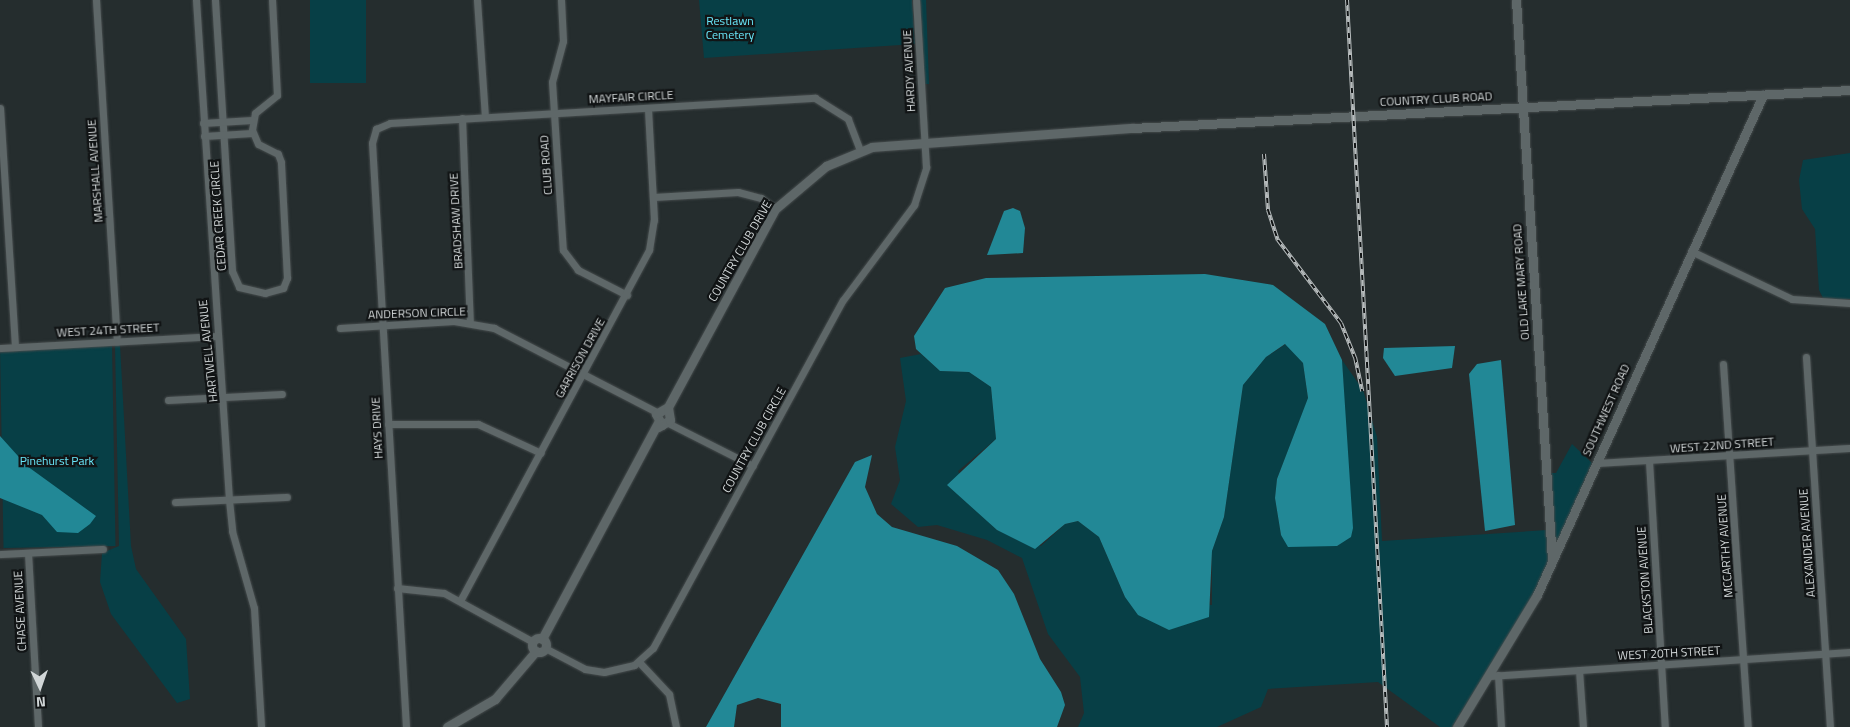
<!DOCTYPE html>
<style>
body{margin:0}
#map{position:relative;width:1850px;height:727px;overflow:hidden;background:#252d2e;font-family:"Titillium Web",sans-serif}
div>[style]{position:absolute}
.green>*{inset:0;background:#073f46;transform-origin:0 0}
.water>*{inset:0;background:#228896}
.roads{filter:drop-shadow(0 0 1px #454b4c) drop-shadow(0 0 1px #454b4c)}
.minor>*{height:7px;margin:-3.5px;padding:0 3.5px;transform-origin:3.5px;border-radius:3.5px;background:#5e6768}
.tertiary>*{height:9px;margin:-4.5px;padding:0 4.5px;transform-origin:4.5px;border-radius:4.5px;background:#5e6768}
.tertiary>.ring{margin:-4.5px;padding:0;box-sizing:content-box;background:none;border:9px solid #5e6768;border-radius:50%}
.rail>*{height:4px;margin-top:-2px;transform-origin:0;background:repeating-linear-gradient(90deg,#111415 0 5.5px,#b6bbbc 0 11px);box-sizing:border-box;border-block:1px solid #b6bbbc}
span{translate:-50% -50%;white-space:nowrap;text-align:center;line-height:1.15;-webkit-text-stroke:4.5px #111415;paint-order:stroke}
.park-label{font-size:12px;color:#69e7fa}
.street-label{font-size:12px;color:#d1d6d7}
.north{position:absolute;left:15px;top:662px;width:50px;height:50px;-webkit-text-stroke:4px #111415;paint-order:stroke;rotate:177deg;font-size:14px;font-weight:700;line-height:20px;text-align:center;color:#d1d6d7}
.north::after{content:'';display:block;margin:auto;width:18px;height:22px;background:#d1d6d7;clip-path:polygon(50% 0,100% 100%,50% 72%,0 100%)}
</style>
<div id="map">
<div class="green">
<div style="left:310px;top:0;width:56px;height:83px"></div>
<div style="clip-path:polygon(699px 0,912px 0,915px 44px,704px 58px)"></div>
<div style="clip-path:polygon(920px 0,926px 0,929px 84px,924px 84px)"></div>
<div style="clip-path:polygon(1850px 153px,1850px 299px,1824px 300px,1819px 290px,1815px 229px,1802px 209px,1799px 180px,1803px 160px)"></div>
<div style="clip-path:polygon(1286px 344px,1303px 363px,1308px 399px,1277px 479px,1275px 498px,1281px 535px,1337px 546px,1351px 536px,1342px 360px,1363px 390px,1377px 437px,1382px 541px,1547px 530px,1549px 561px,1532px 598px,1452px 727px,1440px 727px,1378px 682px,1268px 689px,1261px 707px,1217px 727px,1078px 727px,1084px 713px,1080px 677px,1048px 634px,1022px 558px,987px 540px,937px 525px,918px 527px,891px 504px,900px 480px,895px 447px,906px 401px,900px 358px,921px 354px,940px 371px,969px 372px,991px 387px,996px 439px,958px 471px,975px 509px,997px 530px,1041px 546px,1065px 524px,1078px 521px,1099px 537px,1125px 597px,1212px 605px,1212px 551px,1224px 517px,1243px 385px,1266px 357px)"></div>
<div style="left:112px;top:345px;width:201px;height:112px;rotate:89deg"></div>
<div style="clip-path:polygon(115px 345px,120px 345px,131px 546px,136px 569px,186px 639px,190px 699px,177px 703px,111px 614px,100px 582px,102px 553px,119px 546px)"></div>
<div style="clip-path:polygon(1572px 444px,1592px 463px,1555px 548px,1551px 473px,1556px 473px)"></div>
</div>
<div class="water">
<div style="clip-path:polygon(1013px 208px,1020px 211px,1025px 228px,1023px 253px,987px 255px,1004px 211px)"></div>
<div style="clip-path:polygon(1205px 274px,1273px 285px,1325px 324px,1342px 360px,1353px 528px,1351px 537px,1337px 546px,1288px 547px,1281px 535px,1275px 498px,1277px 479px,1308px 398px,1303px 363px,1285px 344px,1266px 357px,1243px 385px,1224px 517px,1212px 551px,1209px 617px,1169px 630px,1138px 615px,1125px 597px,1099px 537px,1078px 521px,1065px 524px,1035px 549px,997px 530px,947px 485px,996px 439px,991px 387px,969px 372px,940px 371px,916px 349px,914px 336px,945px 288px,986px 278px)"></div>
<div style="clip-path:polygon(1455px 346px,1452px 368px,1395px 376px,1383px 358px,1384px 348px)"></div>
<div style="clip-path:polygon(1501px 360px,1515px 525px,1485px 531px,1469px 374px,1477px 364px)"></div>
<div style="clip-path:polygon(0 436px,27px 466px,96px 516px,90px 524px,78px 533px,57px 532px,42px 515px,0 498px)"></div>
<div style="clip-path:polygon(872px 455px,865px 487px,877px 514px,892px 527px,957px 546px,998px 570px,1014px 594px,1040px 659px,1061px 692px,1065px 705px,1057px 727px,781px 727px,781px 704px,758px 698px,737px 705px,734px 727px,706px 727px,855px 462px)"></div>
</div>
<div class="roads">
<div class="minor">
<div style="left:96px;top:0;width:342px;rotate:86.5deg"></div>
<div style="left:196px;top:0;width:501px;rotate:86.22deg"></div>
<div style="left:229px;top:500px;width:31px;rotate:84deg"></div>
<div style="left:232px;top:531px;width:80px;rotate:74.1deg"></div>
<div style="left:254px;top:608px;width:119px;rotate:86.6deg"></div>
<div style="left:215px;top:0;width:272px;rotate:86.4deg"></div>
<div style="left:232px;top:271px;width:17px;rotate:66deg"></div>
<div style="left:239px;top:287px;width:27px;rotate:13deg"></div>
<div style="left:265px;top:293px;width:19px;rotate:-16deg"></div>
<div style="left:283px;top:288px;width:11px;rotate:-68deg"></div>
<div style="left:287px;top:278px;width:116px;rotate:-93deg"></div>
<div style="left:281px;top:162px;width:9px;rotate:-111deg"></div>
<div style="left:278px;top:154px;width:22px;rotate:-153deg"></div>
<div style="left:258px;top:144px;width:15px;rotate:-113deg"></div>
<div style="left:252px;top:130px;width:17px;rotate:-80deg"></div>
<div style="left:255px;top:113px;width:28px;rotate:-39deg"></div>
<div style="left:277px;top:95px;width:95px;rotate:-93deg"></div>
<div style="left:477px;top:0;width:117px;rotate:86.1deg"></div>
<div style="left:561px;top:0;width:41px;rotate:87.2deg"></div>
<div style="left:563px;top:41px;width:42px;rotate:105deg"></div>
<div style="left:552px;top:82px;width:168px;rotate:86.3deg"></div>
<div style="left:563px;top:250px;width:25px;rotate:53deg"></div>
<div style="left:578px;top:270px;width:55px;rotate:27deg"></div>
<div style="left:0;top:108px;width:239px;rotate:86.4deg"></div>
<div style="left:462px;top:118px;width:204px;rotate:87.8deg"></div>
<div style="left:203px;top:123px;width:49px;rotate:-3.5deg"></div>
<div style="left:204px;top:136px;width:48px;rotate:-3.6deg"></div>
<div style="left:654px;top:197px;width:84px;rotate:-3.4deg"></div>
<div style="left:738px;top:192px;width:24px;rotate:15deg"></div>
<div style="left:761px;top:198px;width:18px;rotate:38deg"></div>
<div style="left:1691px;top:251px;width:112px;rotate:25.4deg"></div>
<div style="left:1792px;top:299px;width:58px;rotate:3.9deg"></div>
<div style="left:340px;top:328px;width:114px;rotate:-3.5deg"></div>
<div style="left:454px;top:321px;width:41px;rotate:9.9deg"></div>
<div style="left:494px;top:328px;width:183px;rotate:27.3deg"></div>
<div style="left:0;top:348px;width:218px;rotate:-3.2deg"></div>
<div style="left:1806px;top:357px;width:371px;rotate:86.3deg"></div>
<div style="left:1723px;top:364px;width:364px;rotate:86.1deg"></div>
<div style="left:168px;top:400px;width:114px;rotate:-3deg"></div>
<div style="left:668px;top:423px;width:95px;rotate:26.8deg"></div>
<div style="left:388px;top:424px;width:90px"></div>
<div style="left:478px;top:424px;width:69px;rotate:24.7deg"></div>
<div style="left:1649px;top:461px;width:266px;rotate:86.6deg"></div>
<div style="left:1596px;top:463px;width:254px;rotate:-3.4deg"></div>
<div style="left:175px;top:502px;width:112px;rotate:-2.6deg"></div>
<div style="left:28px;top:553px;width:174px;rotate:86.7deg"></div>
<div style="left:0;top:554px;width:103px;rotate:-2.8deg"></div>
<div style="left:397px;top:588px;width:47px;rotate:6.1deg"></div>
<div style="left:444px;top:593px;width:102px;rotate:28.8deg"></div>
<div style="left:460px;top:601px;width:399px;rotate:-61.7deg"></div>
<div style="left:649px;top:250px;width:30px;rotate:-81deg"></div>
<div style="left:654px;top:220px;width:112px;rotate:-93.1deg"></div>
<div style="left:545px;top:648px;width:45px;rotate:27.7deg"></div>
<div style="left:585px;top:669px;width:19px;rotate:9deg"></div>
<div style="left:604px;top:672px;width:31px;rotate:-13deg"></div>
<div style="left:634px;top:665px;width:25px;rotate:-42deg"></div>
<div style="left:653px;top:648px;width:396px;rotate:-61.4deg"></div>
<div style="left:843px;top:300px;width:119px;rotate:-53.2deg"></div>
<div style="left:914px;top:205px;width:40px;rotate:-72deg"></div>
<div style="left:926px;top:167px;width:167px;rotate:-93.4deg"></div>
<div style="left:639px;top:662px;width:44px;rotate:46.8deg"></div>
<div style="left:669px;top:694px;width:34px;rotate:78deg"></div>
<div style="left:1579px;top:670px;width:57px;rotate:86deg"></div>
<div style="left:1498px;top:675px;width:52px;rotate:86.7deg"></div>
<div style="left:1489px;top:676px;width:362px;rotate:-3.8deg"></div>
<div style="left:406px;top:727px;width:585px;rotate:-93.33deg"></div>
<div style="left:372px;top:143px;width:15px;rotate:-74deg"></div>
<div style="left:376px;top:129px;width:15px;rotate:-23deg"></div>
<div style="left:390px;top:123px;width:426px;rotate:-3.4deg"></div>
<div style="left:815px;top:98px;width:39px;rotate:32deg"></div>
<div style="left:848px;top:119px;width:34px;rotate:69deg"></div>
</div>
<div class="tertiary">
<div style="left:1516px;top:0;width:561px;rotate:86.32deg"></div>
<div style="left:662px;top:425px;width:13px;rotate:-119deg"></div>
<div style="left:656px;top:414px;width:14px;rotate:-30deg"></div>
<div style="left:668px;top:407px;width:225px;rotate:-61.6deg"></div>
<div style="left:775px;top:209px;width:67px;rotate:-40.1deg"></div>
<div style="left:826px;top:166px;width:50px;rotate:-22.4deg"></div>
<div style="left:872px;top:147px;width:261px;rotate:-4.2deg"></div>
<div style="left:1132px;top:128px;width:719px;rotate:-3.03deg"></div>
<div style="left:658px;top:427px;width:14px;rotate:-30deg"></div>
<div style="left:670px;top:420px;width:13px;rotate:-99deg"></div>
<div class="ring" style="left:532px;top:638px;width:5px;height:5px"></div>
<div style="left:542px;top:639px;width:245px;rotate:-61.8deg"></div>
<div style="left:447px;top:727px;width:56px;rotate:-30.3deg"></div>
<div style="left:495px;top:699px;width:63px;rotate:-49.5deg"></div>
<div style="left:1457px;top:727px;width:154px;rotate:-58.8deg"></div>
<div style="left:1537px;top:595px;width:549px;rotate:-65.68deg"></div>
</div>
</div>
<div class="rail">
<div style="left:1347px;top:0;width:728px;rotate:86.85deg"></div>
<div style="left:1264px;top:154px;width:56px;rotate:85.9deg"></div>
<div style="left:1268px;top:210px;width:32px;rotate:72deg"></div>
<div style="left:1278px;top:240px;width:104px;rotate:52.8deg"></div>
<div style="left:1341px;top:323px;width:37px;rotate:68deg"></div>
<div style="left:1355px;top:357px;width:35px;rotate:78deg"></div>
</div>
<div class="park-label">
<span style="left:730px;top:28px">Restlawn<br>Cemetery</span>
<span style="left:57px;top:461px">Pinehurst Park</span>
</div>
<div class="street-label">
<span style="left:909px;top:71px;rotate:-93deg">HARDY AVENUE</span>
<span style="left:631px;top:97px;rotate:-3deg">MAYFAIR CIRCLE</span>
<span style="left:1436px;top:99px;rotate:-3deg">COUNTRY CLUB ROAD</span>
<span style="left:546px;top:165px;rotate:-94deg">CLUB ROAD</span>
<span style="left:95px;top:171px;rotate:-94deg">MARSHALL AVENUE</span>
<span style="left:218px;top:216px;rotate:-94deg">CEDAR CREEK CIRCLE</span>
<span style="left:456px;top:221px;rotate:-93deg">BRADSHAW DRIVE</span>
<span style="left:740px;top:251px;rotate:-60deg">COUNTRY CLUB DRIVE</span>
<span style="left:1521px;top:282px;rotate:-94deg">OLD LAKE MARY ROAD</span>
<span style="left:417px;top:313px;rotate:-2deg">ANDERSON CIRCLE</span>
<span style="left:108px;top:330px;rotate:-3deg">WEST 24TH STREET</span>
<span style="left:208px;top:351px;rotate:-96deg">HARTWELL AVENUE</span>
<span style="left:580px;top:358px;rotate:-61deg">GARRISON DRIVE</span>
<span style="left:1606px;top:410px;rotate:-66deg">SOUTHWEST ROAD</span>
<span style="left:377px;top:428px;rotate:-93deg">HAYS DRIVE</span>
<span style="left:754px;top:440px;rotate:-61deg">COUNTRY CLUB CIRCLE</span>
<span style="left:1722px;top:445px;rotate:-4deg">WEST 22ND STREET</span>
<span style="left:1807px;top:543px;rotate:-94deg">ALEXANDER AVENUE</span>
<span style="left:1725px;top:546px;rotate:-94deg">MCCARTHY AVENUE</span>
<span style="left:1645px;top:580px;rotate:-94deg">BLACKSTON AVENUE</span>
<span style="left:20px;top:611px;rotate:-93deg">CHASE AVENUE</span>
<span style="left:1669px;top:653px;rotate:-3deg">WEST 20TH STREET</span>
</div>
<div class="north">N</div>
</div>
